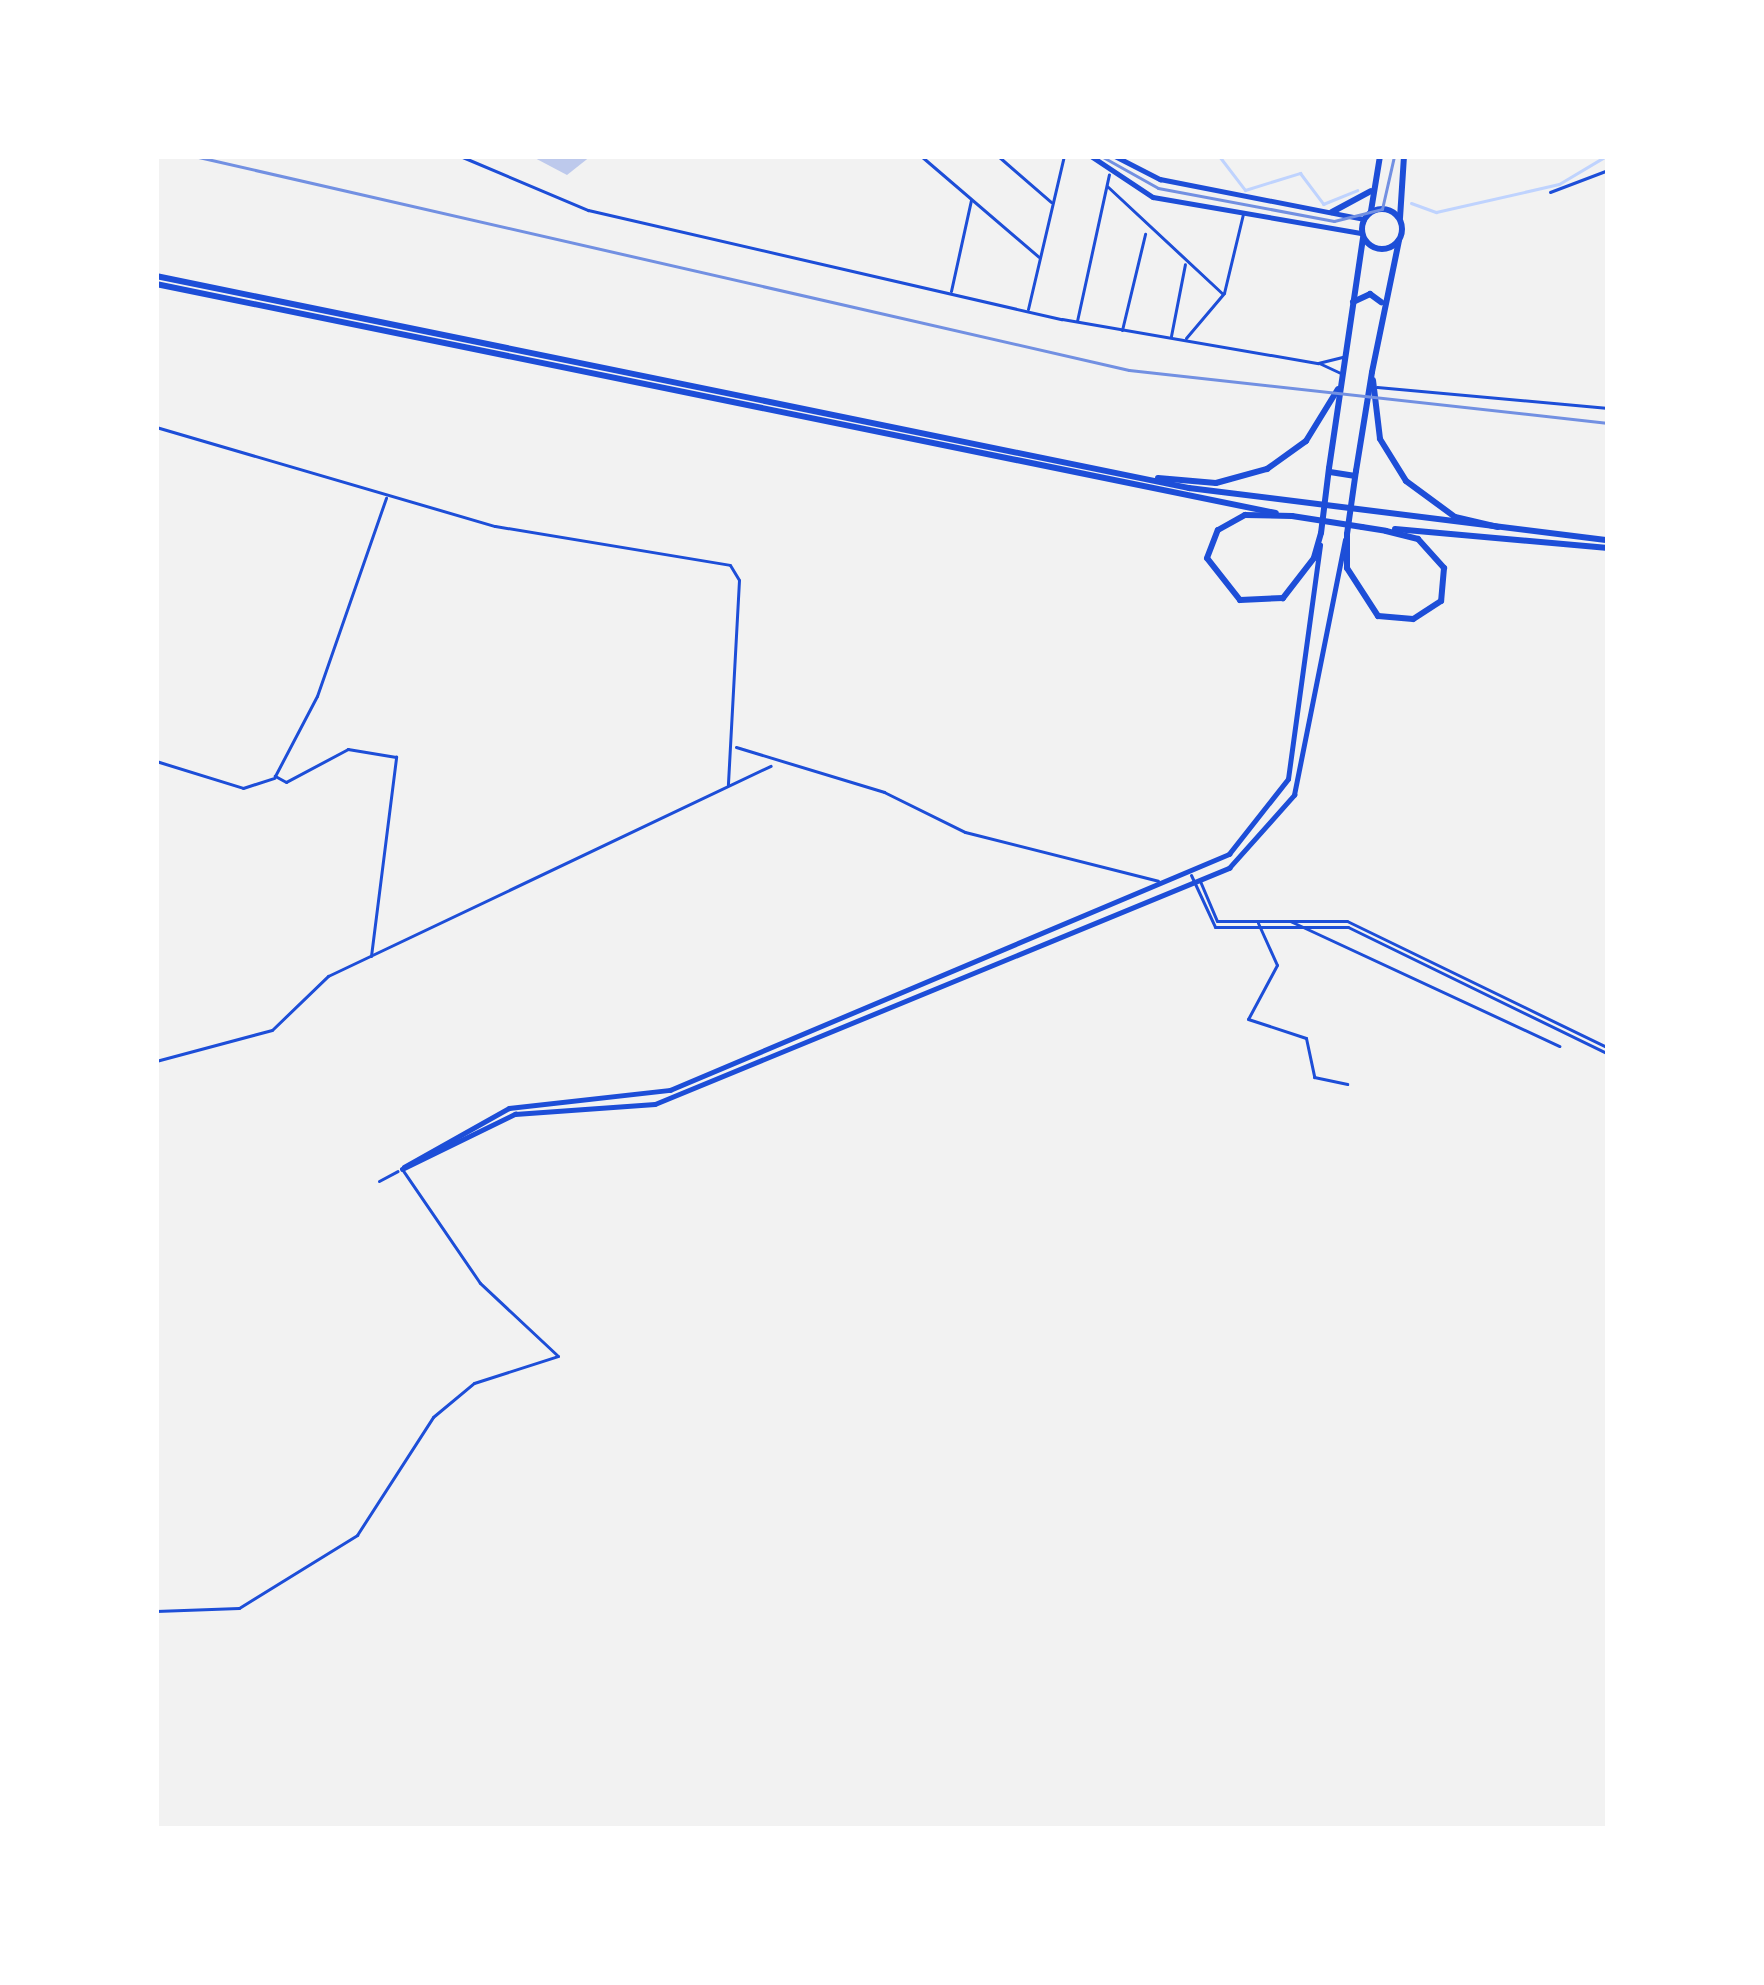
<!DOCTYPE html>
<style>
body{margin:0}
#map{position:relative;width:1764px;height:1985px;overflow:hidden;background:#f2f2f2;font-family:Signika,sans-serif}
div>[style]{position:absolute}
.stream>*{height:3px;margin:-1.5px;padding:0 1.5px;transform-origin:1.5px;border-radius:1.5px;background:#bfd3fe}
.building>*{inset:0;background:#bdc9ec}
.minor>*{height:3px;margin:-1.5px;padding:0 1.5px;transform-origin:1.5px;border-radius:1.5px;background:#1d4ed8}
.tertiary>*{height:4.5px;margin:-2.25px;padding:0 2.25px;transform-origin:2.25px;border-radius:2.25px;background:#1d4ed8}
.trunk>*{height:6px;margin:-3px;padding:0 3px;transform-origin:3px;border-radius:3px;background:#1d4ed8}
.trunk>.ring{margin:-3px;padding:0;box-sizing:content-box;background:none;border:6px solid #1d4ed8;border-radius:50%}
.tram>*{height:3px;margin:-1.5px;padding:0 1.5px;transform-origin:1.5px;border-radius:1.5px;background:#7290e2}
.rail>*{height:3px;margin:-1.5px;padding:0 1.5px;transform-origin:1.5px;border-radius:1.5px;background:#7290e2}
span{translate:-50% -50%;white-space:nowrap;text-align:center;line-height:1.15;-webkit-text-stroke:12px #fff;paint-order:stroke}
.frame{position:absolute;inset:0;border:159px solid #fff;pointer-events:none}
</style>
<div id="map">
<div class="stream">
<div style="left:1219px;top:156px;width:43px;rotate:52.6deg"></div>
<div style="left:1245px;top:190px;width:58px;rotate:-17.2deg"></div>
<div style="left:1300px;top:173px;width:39px;rotate:53deg"></div>
<div style="left:1323px;top:204px;width:37px;rotate:-22deg"></div>
<div style="left:1411px;top:203px;width:27px;rotate:20deg"></div>
<div style="left:1436px;top:212px;width:126px;rotate:-12.8deg"></div>
<div style="left:1559px;top:184px;width:55px;rotate:-30.8deg"></div>
</div>
<div class="building">
<div style="clip-path:polygon(531px 156px,591px 156px,567px 175px)"></div>
</div>
<div class="minor">
<div style="left:460px;top:156px;width:139px;rotate:22.9deg"></div>
<div style="left:588px;top:210px;width:486px;rotate:13deg"></div>
<div style="left:1062px;top:319px;width:260px;rotate:9.8deg"></div>
<div style="left:1318px;top:363px;width:25px;rotate:-14deg"></div>
<div style="left:921px;top:156px;width:155px;rotate:40.6deg"></div>
<div style="left:998px;top:156px;width:70px;rotate:41deg"></div>
<div style="left:1107px;top:186px;width:158px;rotate:43deg"></div>
<div style="left:1550px;top:192px;width:62px;rotate:-20.8deg"></div>
<div style="left:951px;top:291px;width:93px;rotate:-77.6deg"></div>
<div style="left:1028px;top:309px;width:157px;rotate:-76.8deg"></div>
<div style="left:1077px;top:321px;width:150px;rotate:-77.7deg"></div>
<div style="left:1122px;top:330px;width:99px;rotate:-76.5deg"></div>
<div style="left:1171px;top:336px;width:73px;rotate:-79deg"></div>
<div style="left:1186px;top:338px;width:59px;rotate:-49.8deg"></div>
<div style="left:1224px;top:293px;width:81px;rotate:-76.5deg"></div>
<div style="left:1319px;top:363px;width:26px;rotate:25deg"></div>
<div style="left:1377px;top:387px;width:232px;rotate:5.2deg"></div>
<div style="left:156px;top:427px;width:353px;rotate:16.3deg"></div>
<div style="left:495px;top:526px;width:238px;rotate:9.4deg"></div>
<div style="left:730px;top:565px;width:17px;rotate:59deg"></div>
<div style="left:739px;top:580px;width:205px;rotate:93.1deg"></div>
<div style="left:736px;top:747px;width:155px;rotate:16.9deg"></div>
<div style="left:884px;top:792px;width:90px;rotate:26.3deg"></div>
<div style="left:965px;top:832px;width:199px;rotate:14.2deg"></div>
<div style="left:156px;top:761px;width:91px;rotate:17.2deg"></div>
<div style="left:243px;top:788px;width:33px;rotate:-18deg"></div>
<div style="left:1191px;top:875px;width:57px;rotate:65.2deg"></div>
<div style="left:1215px;top:927px;width:133px"></div>
<div style="left:1348px;top:927px;width:289px;rotate:26deg"></div>
<div style="left:1200px;top:881px;width:43px;rotate:67deg"></div>
<div style="left:1217px;top:921px;width:130px"></div>
<div style="left:1347px;top:921px;width:290px;rotate:25.9deg"></div>
<div style="left:1290px;top:921px;width:297px;rotate:24.9deg"></div>
<div style="left:1258px;top:923px;width:46px;rotate:65.7deg"></div>
<div style="left:1277px;top:965px;width:61px;rotate:118.2deg"></div>
<div style="left:1248px;top:1019px;width:61px;rotate:18.1deg"></div>
<div style="left:1306px;top:1038px;width:40px;rotate:78deg"></div>
<div style="left:1314px;top:1077px;width:34px;rotate:12deg"></div>
<div style="left:371px;top:956px;width:201px;rotate:-82.8deg"></div>
<div style="left:396px;top:757px;width:49px;rotate:-170.5deg"></div>
<div style="left:348px;top:749px;width:70px;rotate:152deg"></div>
<div style="left:286px;top:782px;width:13px;rotate:-151deg"></div>
<div style="left:275px;top:776px;width:90px;rotate:-62.3deg"></div>
<div style="left:317px;top:696px;width:210px;rotate:-70.8deg"></div>
<div style="left:156px;top:1061px;width:120px;rotate:-15deg"></div>
<div style="left:272px;top:1030px;width:78px;rotate:-44deg"></div>
<div style="left:328px;top:976px;width:490px;rotate:-25.4deg"></div>
<div style="left:379px;top:1181px;width:21px;rotate:-28deg"></div>
<div style="left:156px;top:1611px;width:83px;rotate:-2.1deg"></div>
<div style="left:239px;top:1608px;width:139px;rotate:-31.7deg"></div>
<div style="left:357px;top:1535px;width:140px;rotate:-57.2deg"></div>
<div style="left:433px;top:1417px;width:53px;rotate:-39.7deg"></div>
<div style="left:474px;top:1383px;width:88px;rotate:-17.8deg"></div>
<div style="left:558px;top:1356px;width:107px;rotate:-136.9deg"></div>
<div style="left:480px;top:1283px;width:138px;rotate:-124.4deg"></div>
</div>
<div class="tertiary">
<div style="left:1091px;top:156px;width:74px;rotate:33.5deg"></div>
<div style="left:1153px;top:197px;width:212px;rotate:9.8deg"></div>
<div style="left:1115px;top:156px;width:51px;rotate:27.1deg"></div>
<div style="left:1160px;top:179px;width:208px;rotate:11.1deg"></div>
<div style="left:404px;top:1167px;width:120px;rotate:-29.3deg"></div>
<div style="left:509px;top:1108px;width:162px;rotate:-6.4deg"></div>
<div style="left:670px;top:1090px;width:607px;rotate:-22.89deg"></div>
<div style="left:1229px;top:854px;width:95px;rotate:-51.8deg"></div>
<div style="left:1288px;top:779px;width:236px;rotate:-82.2deg"></div>
<div style="left:402px;top:1169px;width:126px;rotate:-26deg"></div>
<div style="left:515px;top:1114px;width:140px;rotate:-4.1deg"></div>
<div style="left:655px;top:1104px;width:621px;rotate:-22.35deg"></div>
<div style="left:1229px;top:868px;width:98px;rotate:-48.3deg"></div>
<div style="left:1294px;top:795px;width:260px;rotate:-78.7deg"></div>
</div>
<div class="trunk">
<div class="ring" style="left:1362px;top:209px;width:34px;height:34px"></div>
<div style="left:1371px;top:211px;width:56px;rotate:-80.7deg"></div>
<div style="left:1332px;top:212px;width:44px;rotate:-28.3deg"></div>
<div style="left:1400px;top:218px;width:62px;rotate:-86.3deg"></div>
<div style="left:1363px;top:238px;width:232px;rotate:98.4deg"></div>
<div style="left:1329px;top:468px;width:65px;rotate:97deg"></div>
<div style="left:1321px;top:533px;width:26px;rotate:106deg"></div>
<div style="left:1314px;top:558px;width:51px;rotate:127.8deg"></div>
<div style="left:1283px;top:598px;width:43px;rotate:177.3deg"></div>
<div style="left:1240px;top:600px;width:53px;rotate:-128.2deg"></div>
<div style="left:1207px;top:558px;width:30px;rotate:-69deg"></div>
<div style="left:1218px;top:530px;width:31px;rotate:-29deg"></div>
<div style="left:1245px;top:515px;width:47px;rotate:1.2deg"></div>
<div style="left:1292px;top:516px;width:71px;rotate:8.9deg"></div>
<div style="left:1362px;top:527px;width:24px;rotate:9deg"></div>
<div style="left:1386px;top:531px;width:33px;rotate:14deg"></div>
<div style="left:1418px;top:539px;width:39px;rotate:48deg"></div>
<div style="left:1444px;top:568px;width:33px;rotate:95deg"></div>
<div style="left:1441px;top:601px;width:33px;rotate:147deg"></div>
<div style="left:1413px;top:619px;width:35px;rotate:-175deg"></div>
<div style="left:1378px;top:616px;width:57px;rotate:-122.9deg"></div>
<div style="left:1347px;top:568px;width:34px;rotate:-90deg"></div>
<div style="left:1347px;top:534px;width:64px;rotate:-81.9deg"></div>
<div style="left:1356px;top:471px;width:100px;rotate:-80.8deg"></div>
<div style="left:1372px;top:372px;width:135px;rotate:-78.4deg"></div>
<div style="left:156px;top:276px;width:1055px;rotate:11.6deg"></div>
<div style="left:1189px;top:488px;width:422px;rotate:7.1deg"></div>
<div style="left:156px;top:284px;width:1143px;rotate:11.56deg"></div>
<div style="left:1353px;top:302px;width:19px;rotate:-25deg"></div>
<div style="left:1370px;top:294px;width:14px;rotate:36deg"></div>
<div style="left:1373px;top:380px;width:59px;rotate:83.2deg"></div>
<div style="left:1380px;top:439px;width:49px;rotate:58.2deg"></div>
<div style="left:1406px;top:481px;width:61px;rotate:36.3deg"></div>
<div style="left:1455px;top:517px;width:44px;rotate:13.1deg"></div>
<div style="left:1330px;top:472px;width:24px;rotate:9deg"></div>
<div style="left:1158px;top:478px;width:58px;rotate:4.9deg"></div>
<div style="left:1216px;top:483px;width:53px;rotate:-15.4deg"></div>
<div style="left:1267px;top:469px;width:48px;rotate:-35.7deg"></div>
<div style="left:1306px;top:441px;width:61px;rotate:-58.4deg"></div>
<div style="left:1395px;top:529px;width:214px;rotate:5.1deg"></div>
</div>
<div class="tram">
<div style="left:1101px;top:156px;width:65px;rotate:29.3deg"></div>
<div style="left:1158px;top:188px;width:179px;rotate:10.6deg"></div>
<div style="left:1334px;top:221px;width:49px;rotate:-14deg"></div>
<div style="left:1382px;top:209px;width:54px;rotate:-77.2deg"></div>
</div>
<div class="rail">
<div style="left:194px;top:156px;width:959px;rotate:12.89deg"></div>
<div style="left:1129px;top:370px;width:482px;rotate:6.3deg"></div>
</div>
<div class="frame"></div>
</div>
